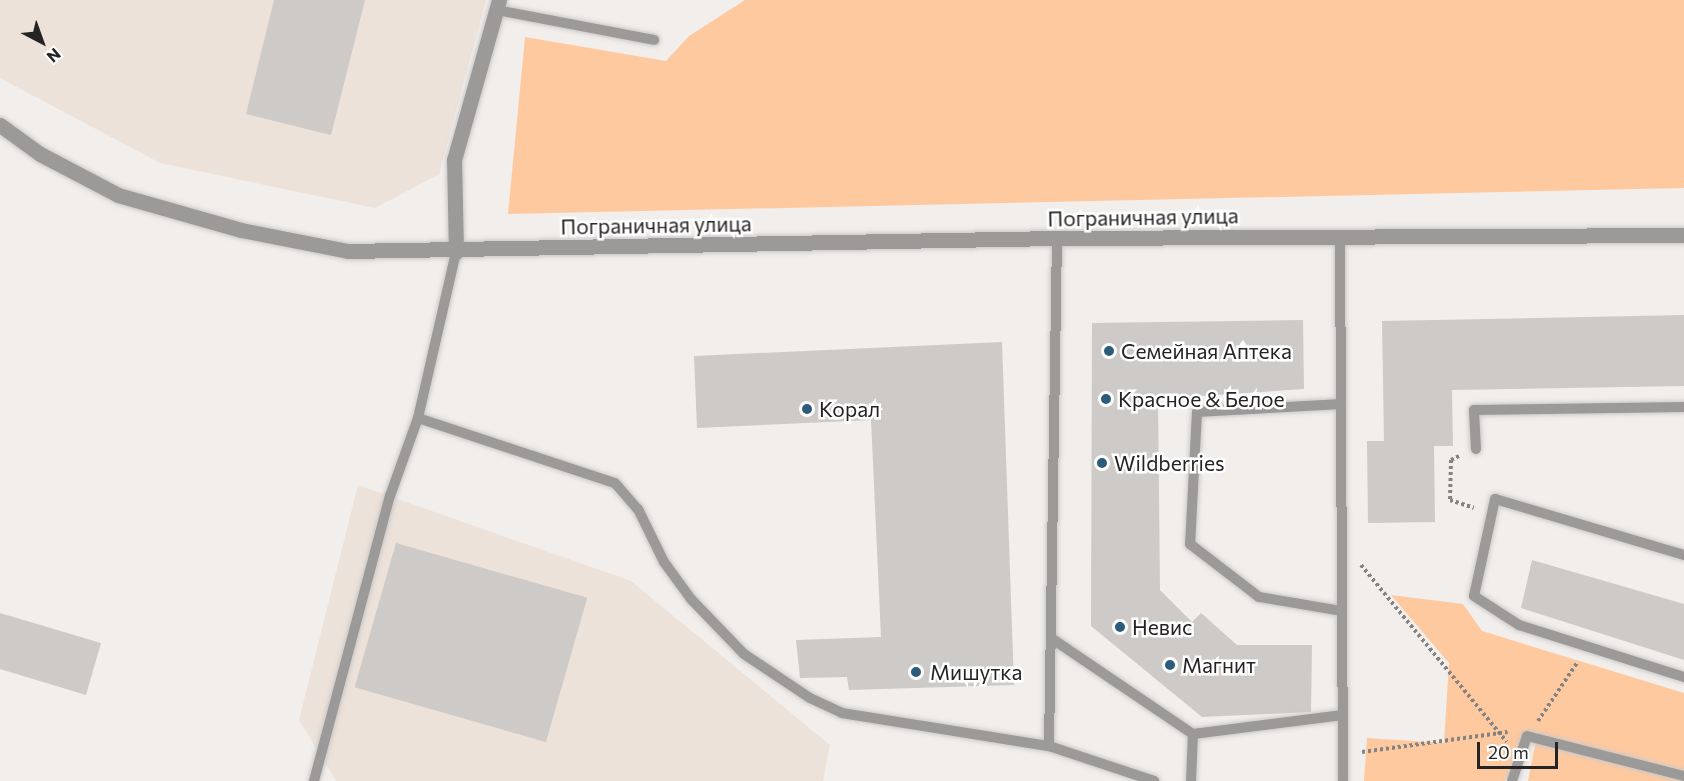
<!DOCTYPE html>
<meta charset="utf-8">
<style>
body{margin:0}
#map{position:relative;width:1684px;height:781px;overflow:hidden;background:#f1eeec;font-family:Commissioner,sans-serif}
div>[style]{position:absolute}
.built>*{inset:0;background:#ece2da}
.green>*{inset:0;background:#ffc99f}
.building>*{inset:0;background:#cdcac7;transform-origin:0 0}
.path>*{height:4px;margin-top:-2px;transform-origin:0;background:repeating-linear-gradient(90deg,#858382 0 3px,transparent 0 6px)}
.roads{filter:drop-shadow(0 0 2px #ccc9c8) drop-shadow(0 0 2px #ccc9c8)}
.service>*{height:10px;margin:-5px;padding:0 5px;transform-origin:5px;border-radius:5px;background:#9b9a99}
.minor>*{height:15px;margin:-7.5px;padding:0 7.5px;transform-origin:7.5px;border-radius:7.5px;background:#9b9a99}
.dots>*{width:16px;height:16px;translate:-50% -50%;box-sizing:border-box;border:3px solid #fff;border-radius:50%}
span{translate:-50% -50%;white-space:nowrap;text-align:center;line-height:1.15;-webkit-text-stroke:5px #fff;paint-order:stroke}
.street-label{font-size:21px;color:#252323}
.poi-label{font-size:21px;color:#252323}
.left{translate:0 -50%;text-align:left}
.north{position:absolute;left:12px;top:12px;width:60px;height:60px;-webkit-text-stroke:4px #fff;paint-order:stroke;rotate:139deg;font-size:16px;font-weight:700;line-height:24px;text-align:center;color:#252323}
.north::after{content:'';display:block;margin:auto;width:21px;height:27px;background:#252323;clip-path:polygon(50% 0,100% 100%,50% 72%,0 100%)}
.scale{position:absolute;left:1477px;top:742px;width:81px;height:27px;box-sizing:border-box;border:3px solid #252323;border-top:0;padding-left:8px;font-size:18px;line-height:21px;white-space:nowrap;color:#252323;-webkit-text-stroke:4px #fff;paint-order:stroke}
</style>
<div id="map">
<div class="built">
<div style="clip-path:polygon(0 0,486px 0,439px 174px,375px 208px,160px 163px,0 78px)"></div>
<div style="clip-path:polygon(358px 485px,631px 581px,830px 745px,823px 781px,336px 781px,299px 720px)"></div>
</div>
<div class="green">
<div style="clip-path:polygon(745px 0,1684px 0,1684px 188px,508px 214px,525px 37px,666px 61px,689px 36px)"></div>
<div style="clip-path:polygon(1391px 595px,1463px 604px,1482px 631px,1684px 693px,1684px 781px,1528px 781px,1538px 730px,1505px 781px,1364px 781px,1367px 738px,1444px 743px,1449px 663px)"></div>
</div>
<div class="building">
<div style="clip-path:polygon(274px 0,365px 0,331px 135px,246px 114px)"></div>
<div style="clip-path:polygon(1684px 315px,1684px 386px,1452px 390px,1453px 446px,1434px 446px,1435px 522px,1368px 523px,1367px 441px,1384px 441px,1382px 321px)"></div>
<div style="clip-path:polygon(1303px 320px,1304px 389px,1158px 399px,1160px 590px,1192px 622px,1201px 613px,1237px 645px,1312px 645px,1311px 712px,1202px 717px,1091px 626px,1092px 323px)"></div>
<div style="clip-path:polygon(1002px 342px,1014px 685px,849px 690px,847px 677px,800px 678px,796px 640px,881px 637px,871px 420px,697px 428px,694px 356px)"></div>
<div style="left:396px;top:543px;width:199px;height:150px;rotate:16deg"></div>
<div style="clip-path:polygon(1532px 560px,1684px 604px,1684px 660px,1521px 608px)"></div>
<div style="clip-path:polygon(0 613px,101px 643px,86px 695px,0 669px)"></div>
</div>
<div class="path">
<div style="left:1459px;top:456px;width:9px;rotate:153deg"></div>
<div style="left:1451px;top:460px;width:40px;rotate:91.4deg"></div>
<div style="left:1450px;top:500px;width:25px;rotate:18deg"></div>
<div style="left:1361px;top:565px;width:229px;rotate:50.5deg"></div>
<div style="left:1538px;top:721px;width:70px;rotate:-56.1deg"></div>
<div style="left:1362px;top:752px;width:147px;rotate:-7.8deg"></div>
</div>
<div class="roads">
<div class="service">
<div style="left:497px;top:10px;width:160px;rotate:10.8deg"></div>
<div style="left:1340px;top:236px;width:545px;rotate:89.68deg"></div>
<div style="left:1341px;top:404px;width:144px;rotate:176.8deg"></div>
<div style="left:1197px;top:412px;width:132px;rotate:93deg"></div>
<div style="left:1190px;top:544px;width:87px;rotate:37.5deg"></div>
<div style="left:1259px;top:597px;width:84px;rotate:9.6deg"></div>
<div style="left:418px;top:418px;width:207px;rotate:18.3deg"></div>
<div style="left:615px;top:483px;width:35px;rotate:49deg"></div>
<div style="left:638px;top:509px;width:59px;rotate:63.9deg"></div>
<div style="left:664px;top:562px;width:46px;rotate:53.9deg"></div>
<div style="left:691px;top:599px;width:76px;rotate:46.1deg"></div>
<div style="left:744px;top:654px;width:79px;rotate:33.7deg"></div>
<div style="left:810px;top:698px;width:35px;rotate:25deg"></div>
<div style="left:842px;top:713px;width:210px;rotate:9.1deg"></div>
<div style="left:1049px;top:746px;width:111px;rotate:18.4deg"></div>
<div style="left:1476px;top:449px;width:39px;rotate:-93deg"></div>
<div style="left:1474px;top:410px;width:210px;rotate:-0.8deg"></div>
<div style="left:1684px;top:555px;width:197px;rotate:-163.5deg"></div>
<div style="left:1495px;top:499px;width:99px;rotate:102.2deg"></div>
<div style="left:1474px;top:596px;width:54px;rotate:32.8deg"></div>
<div style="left:1519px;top:625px;width:173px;rotate:17.5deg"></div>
<div style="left:1051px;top:638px;width:171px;rotate:34.1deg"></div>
<div style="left:1193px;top:734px;width:151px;rotate:-7.2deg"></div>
<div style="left:1049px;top:746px;width:508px;rotate:-89.1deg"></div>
<div style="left:314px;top:781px;width:295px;rotate:-75.1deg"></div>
<div style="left:390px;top:496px;width:83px;rotate:-70.3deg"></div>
<div style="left:418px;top:418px;width:170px;rotate:-77.1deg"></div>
<div style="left:1191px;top:781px;width:47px;rotate:-87.6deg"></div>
<div style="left:1512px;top:781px;width:47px;rotate:-71.6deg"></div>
<div style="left:1527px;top:736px;width:162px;rotate:14.3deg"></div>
</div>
<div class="minor">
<div style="left:0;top:125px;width:49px;rotate:35.9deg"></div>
<div style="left:40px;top:154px;width:88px;rotate:27.7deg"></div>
<div style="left:118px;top:195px;width:128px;rotate:15.9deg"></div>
<div style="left:241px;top:230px;width:109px;rotate:11.1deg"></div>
<div style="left:348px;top:251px;width:709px;rotate:-1.05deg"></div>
<div style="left:1057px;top:238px;width:627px;rotate:-0.27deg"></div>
<div style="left:456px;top:252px;width:92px;rotate:-91.2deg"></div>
<div style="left:454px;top:160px;width:166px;rotate:-74.3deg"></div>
</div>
</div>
<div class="dots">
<div style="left:1109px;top:351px;background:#2c5c7a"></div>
<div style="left:1106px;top:399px;background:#2c5c7a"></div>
<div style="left:807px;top:409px;background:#2c5c7a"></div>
<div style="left:1102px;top:463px;background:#2c5c7a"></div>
<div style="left:1120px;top:627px;background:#2c5c7a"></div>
<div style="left:1170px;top:665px;background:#2c5c7a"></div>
<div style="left:916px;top:672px;background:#2c5c7a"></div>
</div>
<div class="street-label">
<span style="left:1143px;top:217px;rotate:-1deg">Пограничная улица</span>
<span style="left:656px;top:225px;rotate:-1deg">Пограничная улица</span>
</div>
<div class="poi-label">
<span class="left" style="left:1121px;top:351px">Семейная Аптека</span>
<span class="left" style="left:1118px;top:399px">Красное &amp; Белое</span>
<span class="left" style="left:819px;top:409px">Корал</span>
<span class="left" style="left:1114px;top:463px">Wildberries</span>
<span class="left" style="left:1132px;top:627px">Невис</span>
<span class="left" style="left:1182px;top:665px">Магнит</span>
<span class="left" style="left:930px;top:672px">Мишутка</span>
</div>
<div class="north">N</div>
<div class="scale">20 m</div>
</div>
